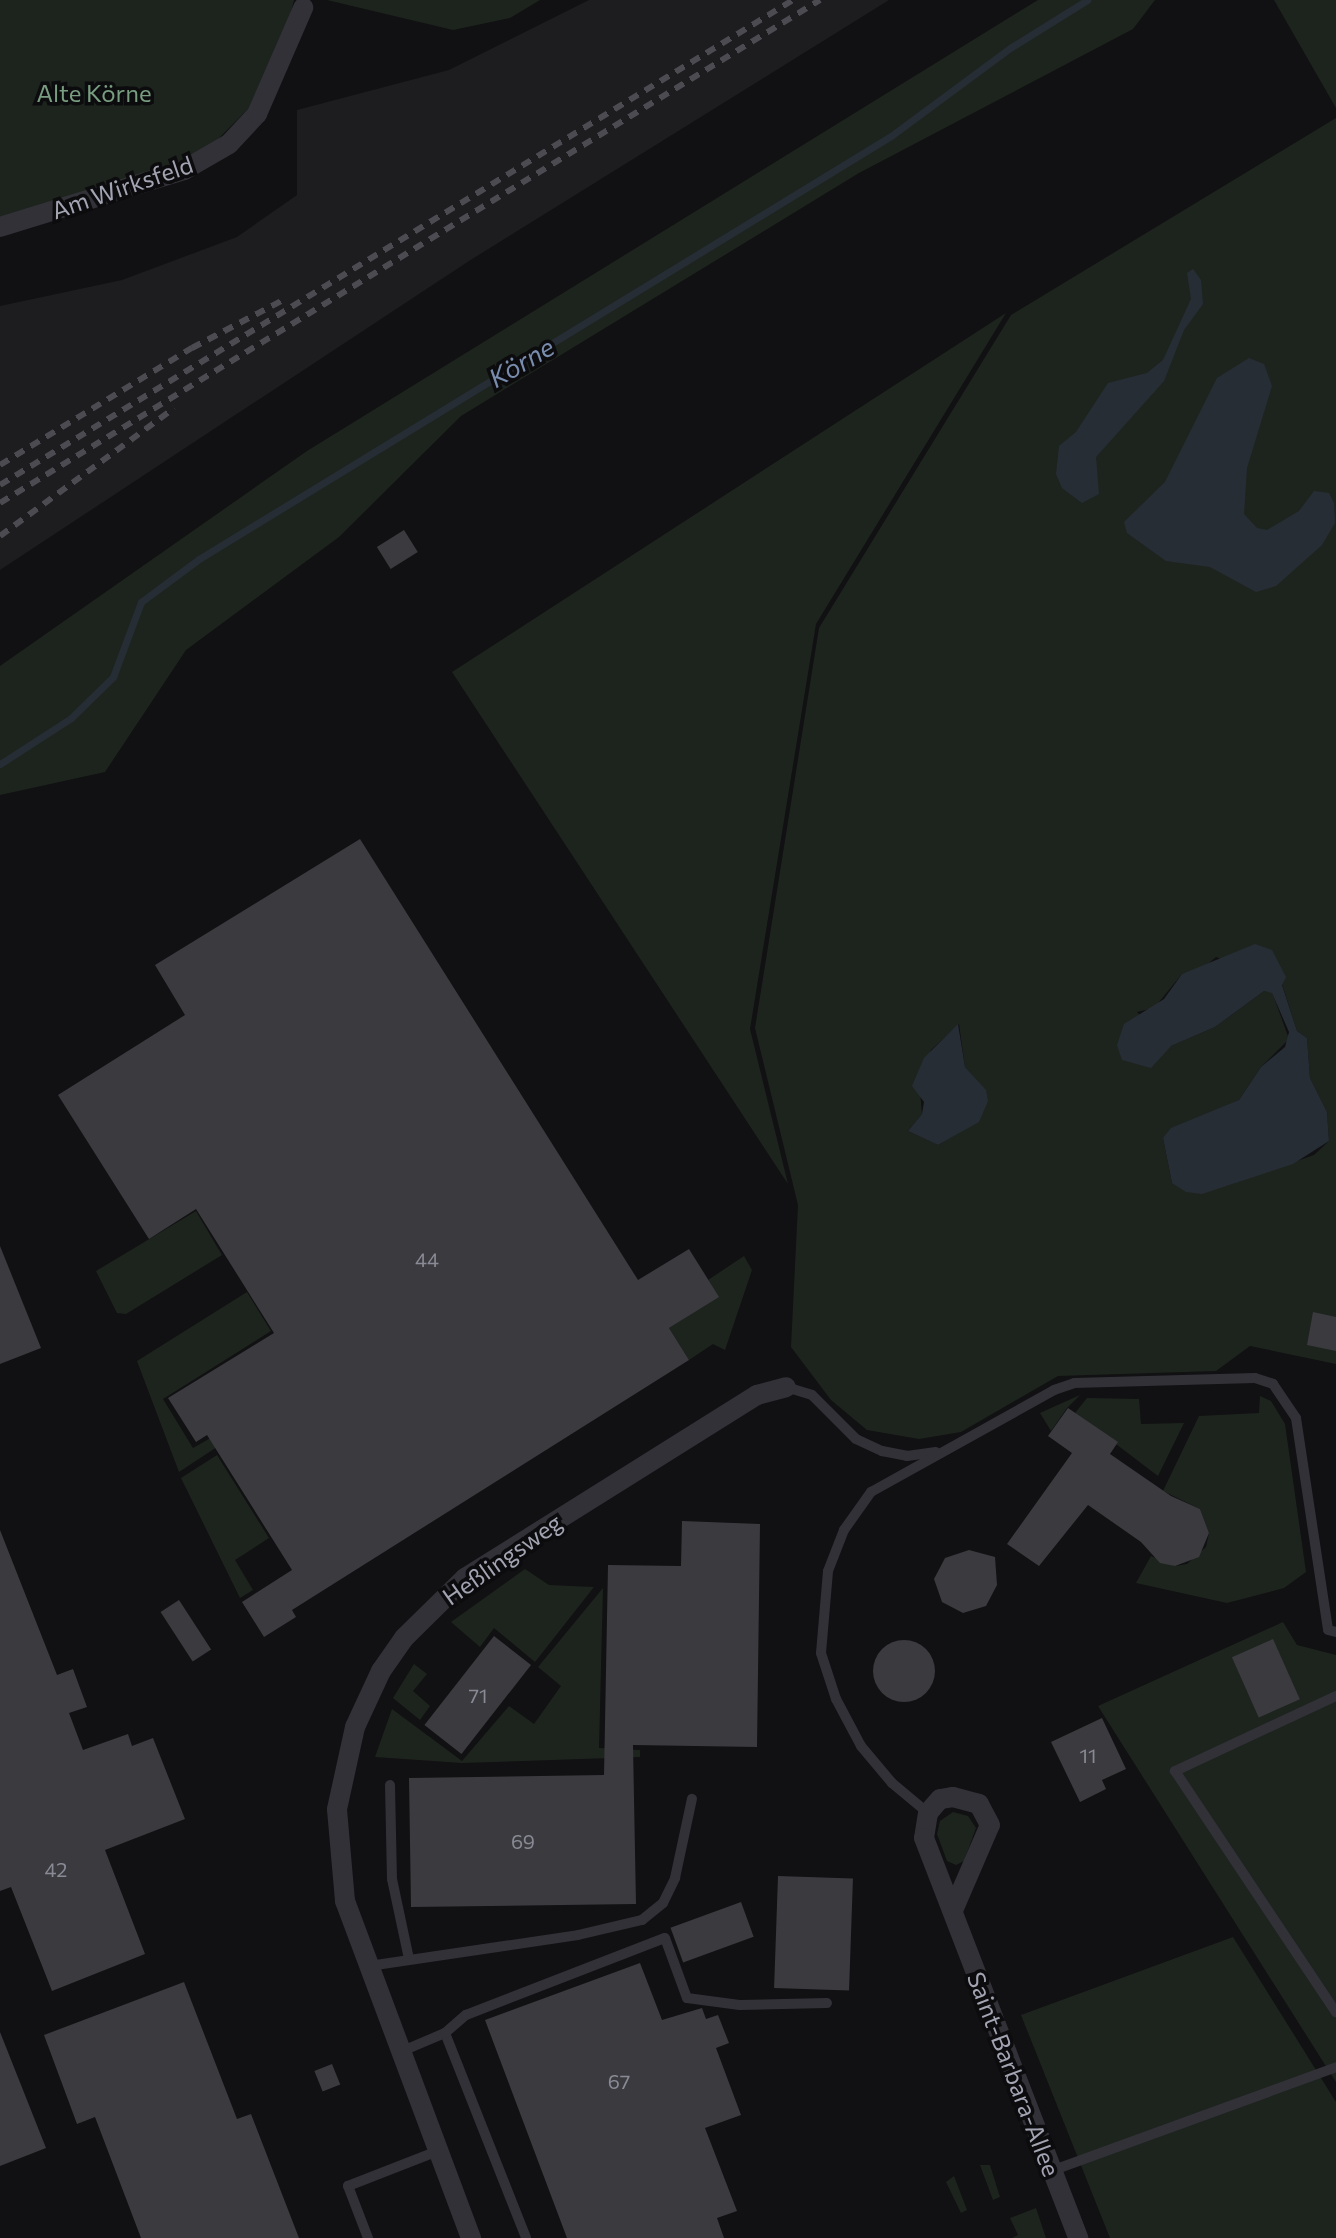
<!DOCTYPE html>
<meta charset="utf-8">
<style>
body{margin:0}
#map{position:relative;width:1336px;height:2238px;overflow:hidden;background:#111012;font-family:Commissioner,sans-serif}
div>[style]{position:absolute}
.built>*{inset:0;background:#1d1c1f}
.green>*{inset:0;background:#1d241e}
.water>*{inset:0;background:#272d35}
.stream>*{height:7px;margin:-3.5px;padding:0 3.5px;transform-origin:3.5px;border-radius:3.5px;background:#272d35}
.building>*{inset:0;background:#3b3a3f;transform-origin:0 0}
.round{border-radius:50%}
.lane>*{height:10px;margin:-5px;padding:0 5px;transform-origin:5px;border-radius:5px;background:#313137}
.street>*{height:20px;margin:-10px;padding:0 10px;transform-origin:10px;border-radius:10px;background:#313137}
.rail>*{height:6px;margin-top:-3px;transform-origin:0;background:repeating-linear-gradient(90deg,#4b4b51 0 10px,transparent 0 18px)}
span{translate:-50% -50%;white-space:nowrap;text-align:center;line-height:1.15;-webkit-text-stroke:7px #0c0b0d;paint-order:stroke}
.number-label{font-size:20px;color:#888a95}
.number-label span{-webkit-text-stroke-width:0}
.park-label{font-size:24px;color:#799d81}
.street-label{font-size:24px;color:#a2a4b2}
.water-label{font-size:26px;color:#798cad;font-style:italic}
</style>
<div id="map">
<div class="built">
<div style="clip-path:polygon(589px 0,889px 0,469px 261px,0 570px,0 306px,122px 280px,237px 237px,297px 195px,297px 110px,449px 70px)"></div>
</div>
<div class="green">
<div style="clip-path:polygon(0 0,294px 0,282px 48px,256px 101px,213px 144px,192px 157px,0 219px)"></div>
<div style="clip-path:polygon(327px 0,540px 0,510px 18px,453px 30px)"></div>
<div style="clip-path:polygon(1038px 0,1155px 0,1133px 29px,859px 173px,461px 416px,339px 537px,186px 650px,105px 772px,0 795px,0 666px,307px 451px)"></div>
<div style="clip-path:polygon(1274px 0,1336px 0,1336px 108px)"></div>
<div style="clip-path:polygon(evenodd,1336px 118px,1336px 1364px,1250px 1346px,1216px 1371px,1058px 1376px,961px 1432px,919px 1439px,867px 1430px,831px 1400px,791px 1347px,798px 1205px,755px 1028px,819px 628px,1011px 315px,1336px 118px,1216px 957px,1282px 984px,1297px 1031px,1307px 1038px,1310px 1078px,1327px 1112px,1329px 1141px,1314px 1155px,1226px 1186px,1172px 1183px,1163px 1138px,1239px 1100px,1261px 1067px,1289px 1039px,1272px 992px,1264px 991px,1215px 1027px,1171px 1046px,1137px 1012px,1154px 1008px,1182px 974px,1203px 968px,1216px 957px,1336px 118px,959px 1024px,965px 1067px,986px 1091px,966px 1129px,938px 1145px,908px 1131px,922px 1114px,920px 1091px,931px 1050px,959px 1024px)"></div>
<div style="clip-path:polygon(1006px 313px,816px 624px,750px 1029px,788px 1184px,452px 672px)"></div>
<div style="clip-path:polygon(196px 1211px,222px 1255px,126px 1314px,117px 1313px,96px 1271px)"></div>
<div style="clip-path:polygon(744px 1256px,752px 1270px,725px 1350px,713px 1344px,689px 1360px,669px 1328px,718px 1297px,708px 1280px)"></div>
<div style="clip-path:polygon(247px 1292px,271px 1331px,163px 1399px,193px 1448px,221px 1432px,226px 1441px,179px 1472px,137px 1361px)"></div>
<div style="clip-path:polygon(1080px 1395px,1067px 1408px,1051px 1431px,1040px 1413px)"></div>
<div style="clip-path:polygon(1260px 1396px,1271px 1401px,1285px 1424px,1306px 1572px,1284px 1588px,1227px 1603px,1136px 1583px,1151px 1556px,1175px 1566px,1187px 1564px,1206px 1547px,1209px 1533px,1200px 1509px,1163px 1491px,1199px 1416px,1259px 1413px)"></div>
<div style="clip-path:polygon(1087px 1398px,1139px 1399px,1141px 1424px,1184px 1423px,1158px 1476px,1075px 1413px)"></div>
<div style="clip-path:polygon(217px 1455px,269px 1538px,235px 1560px,253px 1590px,240px 1598px,181px 1478px)"></div>
<div style="clip-path:polygon(525px 1569px,549px 1585px,594px 1587px,535px 1662px,494px 1628px,480px 1647px,451px 1622px)"></div>
<div style="clip-path:polygon(603px 1588px,599px 1748px,640px 1750px,640px 1757px,462px 1763px,375px 1757px,392px 1709px,462px 1761px,509px 1706px,534px 1724px,561px 1686px,538px 1667px)"></div>
<div style="clip-path:polygon(1283px 1622px,1297px 1645px,1336px 1655px,1336px 2082px,1098px 1706px)"></div>
<div style="clip-path:polygon(414px 1664px,427px 1674px,413px 1691px,430px 1706px,420px 1720px,393px 1698px)"></div>
<div style="clip-path:polygon(953px 1812px,968px 1816px,976px 1828px,964px 1861px,956px 1865px,947px 1861px,937px 1834px,940px 1821px)"></div>
<div style="clip-path:polygon(1233px 1937px,1336px 2102px,1336px 2238px,1110px 2238px,1021px 2015px)"></div>
<div style="clip-path:polygon(980px 2165px,990px 2165px,1000px 2197px,993px 2200px)"></div>
<div style="clip-path:polygon(954px 2176px,967px 2210px,961px 2213px,946px 2182px)"></div>
<div style="clip-path:polygon(1036px 2208px,1046px 2238px,1012px 2238px,1018px 2235px,1010px 2218px)"></div>
</div>
<div class="water">
<div style="clip-path:polygon(1193px 269px,1201px 280px,1203px 304px,1184px 330px,1164px 381px,1096px 457px,1099px 494px,1082px 503px,1062px 488px,1056px 474px,1059px 446px,1076px 432px,1108px 383px,1147px 373px,1163px 360px,1191px 299px,1187px 273px)"></div>
<div style="clip-path:polygon(1249px 358px,1264px 364px,1272px 386px,1247px 468px,1244px 514px,1257px 528px,1267px 530px,1299px 511px,1314px 491px,1329px 493px,1334px 503px,1335px 523px,1322px 545px,1276px 586px,1256px 592px,1210px 567px,1166px 561px,1127px 533px,1124px 522px,1165px 482px,1217px 378px)"></div>
<div style="clip-path:polygon(1255px 944px,1272px 950px,1286px 977px,1282px 985px,1297px 1031px,1307px 1038px,1310px 1078px,1327px 1112px,1329px 1141px,1293px 1164px,1202px 1194px,1186px 1192px,1172px 1183px,1163px 1138px,1171px 1128px,1239px 1100px,1261px 1067px,1285px 1047px,1289px 1032px,1272px 993px,1264px 991px,1215px 1027px,1171px 1046px,1151px 1068px,1122px 1060px,1117px 1045px,1124px 1024px,1164px 999px,1182px 974px)"></div>
<div style="clip-path:polygon(958px 1024px,965px 1067px,986px 1090px,988px 1101px,979px 1122px,938px 1145px,908px 1131px,922px 1114px,924px 1102px,912px 1086px,924px 1058px)"></div>
</div>
<div class="stream">
<div style="left:0;top:764px;width:85px;rotate:-32.9deg"></div>
<div style="left:71px;top:718px;width:59px;rotate:-44.3deg"></div>
<div style="left:113px;top:677px;width:80px;rotate:-69.5deg"></div>
<div style="left:141px;top:602px;width:72px;rotate:-36.6deg"></div>
<div style="left:199px;top:559px;width:811px;rotate:-31.44deg"></div>
<div style="left:891px;top:136px;width:148px;rotate:-36.5deg"></div>
<div style="left:1010px;top:48px;width:91px;rotate:-31.9deg"></div>
</div>
<div class="building">
<div style="left:404px;top:530px;width:26px;height:32px;rotate:58deg"></div>
<div style="clip-path:polygon(360px 839px,638px 1280px,689px 1249px,719px 1297px,669px 1328px,689px 1360px,292px 1610px,296px 1617px,264px 1637px,242px 1602px,292px 1570px,207px 1435px,196px 1442px,168px 1398px,274px 1333px,196px 1209px,149px 1239px,58px 1095px,185px 1015px,155px 965px)"></div>
<div style="clip-path:polygon(0 1246px,41px 1348px,0 1364px)"></div>
<div style="clip-path:polygon(1313px 1312px,1336px 1317px,1336px 1351px,1307px 1345px)"></div>
<div style="clip-path:polygon(1068px 1408px,1118px 1442px,1110px 1454px,1171px 1496px,1200px 1509px,1209px 1533px,1199px 1557px,1175px 1566px,1160px 1563px,1141px 1542px,1088px 1505px,1039px 1566px,1007px 1544px,1072px 1453px,1048px 1436px)"></div>
<div style="clip-path:polygon(682px 1521px,760px 1524px,757px 1747px,633px 1745px,636px 1904px,411px 1907px,409px 1778px,604px 1775px,608px 1565px,681px 1566px)"></div>
<div style="clip-path:polygon(0 1530px,57px 1675px,73px 1669px,87px 1707px,69px 1713px,83px 1750px,128px 1734px,132px 1746px,153px 1738px,185px 1819px,105px 1850px,145px 1954px,52px 1991px,11px 1887px,0 1891px)"></div>
<div style="clip-path:polygon(969px 1550px,995px 1557px,997px 1585px,986px 1606px,963px 1613px,942px 1602px,934px 1579px,945px 1558px)"></div>
<div style="left:179px;top:1600px;width:59px;height:22px;rotate:57deg"></div>
<div style="left:494px;top:1636px;width:47px;height:113px;rotate:38deg"></div>
<div style="left:1273px;top:1639px;width:66px;height:45px;rotate:66deg"></div>
<div class="round" style="left:873px;top:1640px;width:62px;height:62px"></div>
<div style="clip-path:polygon(1102px 1718px,1126px 1769px,1102px 1780px,1106px 1789px,1080px 1802px,1051px 1742px)"></div>
<div style="left:778px;top:1876px;width:75px;height:112px;rotate:2deg"></div>
<div style="left:741px;top:1902px;width:37px;height:75px;rotate:70deg"></div>
<div style="clip-path:polygon(640px 1963px,662px 2020px,702px 2008px,706px 2019px,718px 2015px,729px 2043px,716px 2048px,741px 2115px,705px 2128px,737px 2211px,717px 2218px,724px 2238px,567px 2238px,485px 2020px)"></div>
<div style="clip-path:polygon(184px 1982px,237px 2119px,251px 2114px,299px 2238px,141px 2238px,95px 2117px,77px 2124px,44px 2035px)"></div>
<div style="clip-path:polygon(0 2032px,46px 2148px,0 2166px)"></div>
<div style="left:332px;top:2064px;width:22px;height:19px;rotate:68deg"></div>
</div>
<div class="lane">
<div style="left:786px;top:1387px;width:27px;rotate:17deg"></div>
<div style="left:812px;top:1395px;width:62px;rotate:45deg"></div>
<div style="left:856px;top:1439px;width:29px;rotate:25deg"></div>
<div style="left:882px;top:1451px;width:25px;rotate:11deg"></div>
<div style="left:907px;top:1456px;width:29px;rotate:-8deg"></div>
<div style="left:1336px;top:1696px;width:178px;rotate:155deg"></div>
<div style="left:1175px;top:1771px;width:290px;rotate:56.3deg"></div>
<div style="left:390px;top:1785px;width:94px;rotate:88.8deg"></div>
<div style="left:392px;top:1879px;width:82px;rotate:78deg"></div>
<div style="left:928px;top:1813px;width:47px;rotate:-140.2deg"></div>
<div style="left:892px;top:1783px;width:48px;rotate:-130deg"></div>
<div style="left:861px;top:1746px;width:53px;rotate:-118deg"></div>
<div style="left:836px;top:1699px;width:48px;rotate:-108.1deg"></div>
<div style="left:821px;top:1653px;width:82px;rotate:-85.1deg"></div>
<div style="left:828px;top:1571px;width:44px;rotate:-68.7deg"></div>
<div style="left:844px;top:1530px;width:47px;rotate:-54.6deg"></div>
<div style="left:871px;top:1492px;width:210px;rotate:-29.1deg"></div>
<div style="left:1054px;top:1390px;width:21px;rotate:-19deg"></div>
<div style="left:1074px;top:1383px;width:181px;rotate:-1.6deg"></div>
<div style="left:1255px;top:1378px;width:19px;rotate:18deg"></div>
<div style="left:1273px;top:1384px;width:41px;rotate:55.9deg"></div>
<div style="left:1296px;top:1418px;width:214px;rotate:81.4deg"></div>
<div style="left:1328px;top:1630px;width:8px;rotate:14deg"></div>
<div style="left:369px;top:1966px;width:211px;rotate:-8.4deg"></div>
<div style="left:578px;top:1935px;width:66px;rotate:-13.2deg"></div>
<div style="left:642px;top:1920px;width:27px;rotate:-39deg"></div>
<div style="left:663px;top:1903px;width:28px;rotate:-64deg"></div>
<div style="left:675px;top:1878px;width:81px;rotate:-77.9deg"></div>
<div style="left:445px;top:2033px;width:220px;rotate:68.4deg"></div>
<div style="left:400px;top:2052px;width:49px;rotate:-22.9deg"></div>
<div style="left:445px;top:2033px;width:28px;rotate:-41deg"></div>
<div style="left:466px;top:2015px;width:213px;rotate:-21.2deg"></div>
<div style="left:665px;top:1938px;width:64px;rotate:69.9deg"></div>
<div style="left:687px;top:1998px;width:53px;rotate:7.5deg"></div>
<div style="left:740px;top:2005px;width:87px;rotate:-1.3deg"></div>
<div style="left:1051px;top:2171px;width:303px;rotate:-20deg"></div>
<div style="left:368px;top:2238px;width:56px;rotate:-111deg"></div>
<div style="left:348px;top:2186px;width:97px;rotate:-21.3deg"></div>
</div>
<div class="street">
<div style="left:0;top:227px;width:193px;rotate:-17.2deg"></div>
<div style="left:184px;top:170px;width:52px;rotate:-30deg"></div>
<div style="left:229px;top:144px;width:41px;rotate:-47deg"></div>
<div style="left:257px;top:114px;width:116px;rotate:-66.5deg"></div>
<div style="left:954px;top:1908px;width:90px;rotate:-66.6deg"></div>
<div style="left:990px;top:1825px;width:24px;rotate:-118deg"></div>
<div style="left:979px;top:1804px;width:27px;rotate:-165deg"></div>
<div style="left:953px;top:1797px;width:13px;rotate:171deg"></div>
<div style="left:940px;top:1799px;width:18px;rotate:131deg"></div>
<div style="left:928px;top:1813px;width:25px;rotate:99deg"></div>
<div style="left:924px;top:1838px;width:429px;rotate:68.9deg"></div>
<div style="left:471px;top:2238px;width:360px;rotate:-110.5deg"></div>
<div style="left:345px;top:1901px;width:92px;rotate:-95deg"></div>
<div style="left:337px;top:1809px;width:84px;rotate:-77.6deg"></div>
<div style="left:355px;top:1727px;width:62px;rotate:-65.1deg"></div>
<div style="left:381px;top:1671px;width:40px;rotate:-55.1deg"></div>
<div style="left:404px;top:1638px;width:86px;rotate:-44.5deg"></div>
<div style="left:465px;top:1578px;width:345px;rotate:-32.1deg"></div>
<div style="left:757px;top:1395px;width:30px;rotate:-15deg"></div>
</div>
<div class="rail">
<div style="left:0;top:465px;width:225px;rotate:-31.4deg"></div>
<div style="left:192px;top:348px;width:107px;rotate:-27.8deg"></div>
<div style="left:0;top:485px;width:930px;rotate:-31.45deg"></div>
<div style="left:0;top:503px;width:962px;rotate:-31.53deg"></div>
<div style="left:0;top:536px;width:216px;rotate:-36.3deg"></div>
</div>
<div class="number-label">
<span style="left:427px;top:1259px">44</span>
<span style="left:478px;top:1695px">71</span>
<span style="left:1088px;top:1755px">11</span>
<span style="left:523px;top:1841px">69</span>
<span style="left:56px;top:1869px">42</span>
<span style="left:619px;top:2081px">67</span>
</div>
<div class="park-label">
<span style="left:94px;top:93px">Alte Körne</span>
</div>
<div class="street-label">
<span style="left:122px;top:187px;rotate:-19deg">Am Wirksfeld</span>
<span style="left:502px;top:1559px;rotate:-35deg">Heßlingsweg</span>
<span style="left:1014px;top:2074px;rotate:69deg">Saint-Barbara-Allee</span>
</div>
<div class="water-label">
<span style="left:521px;top:362px;rotate:-31deg">Körne</span>
</div>
</div>
